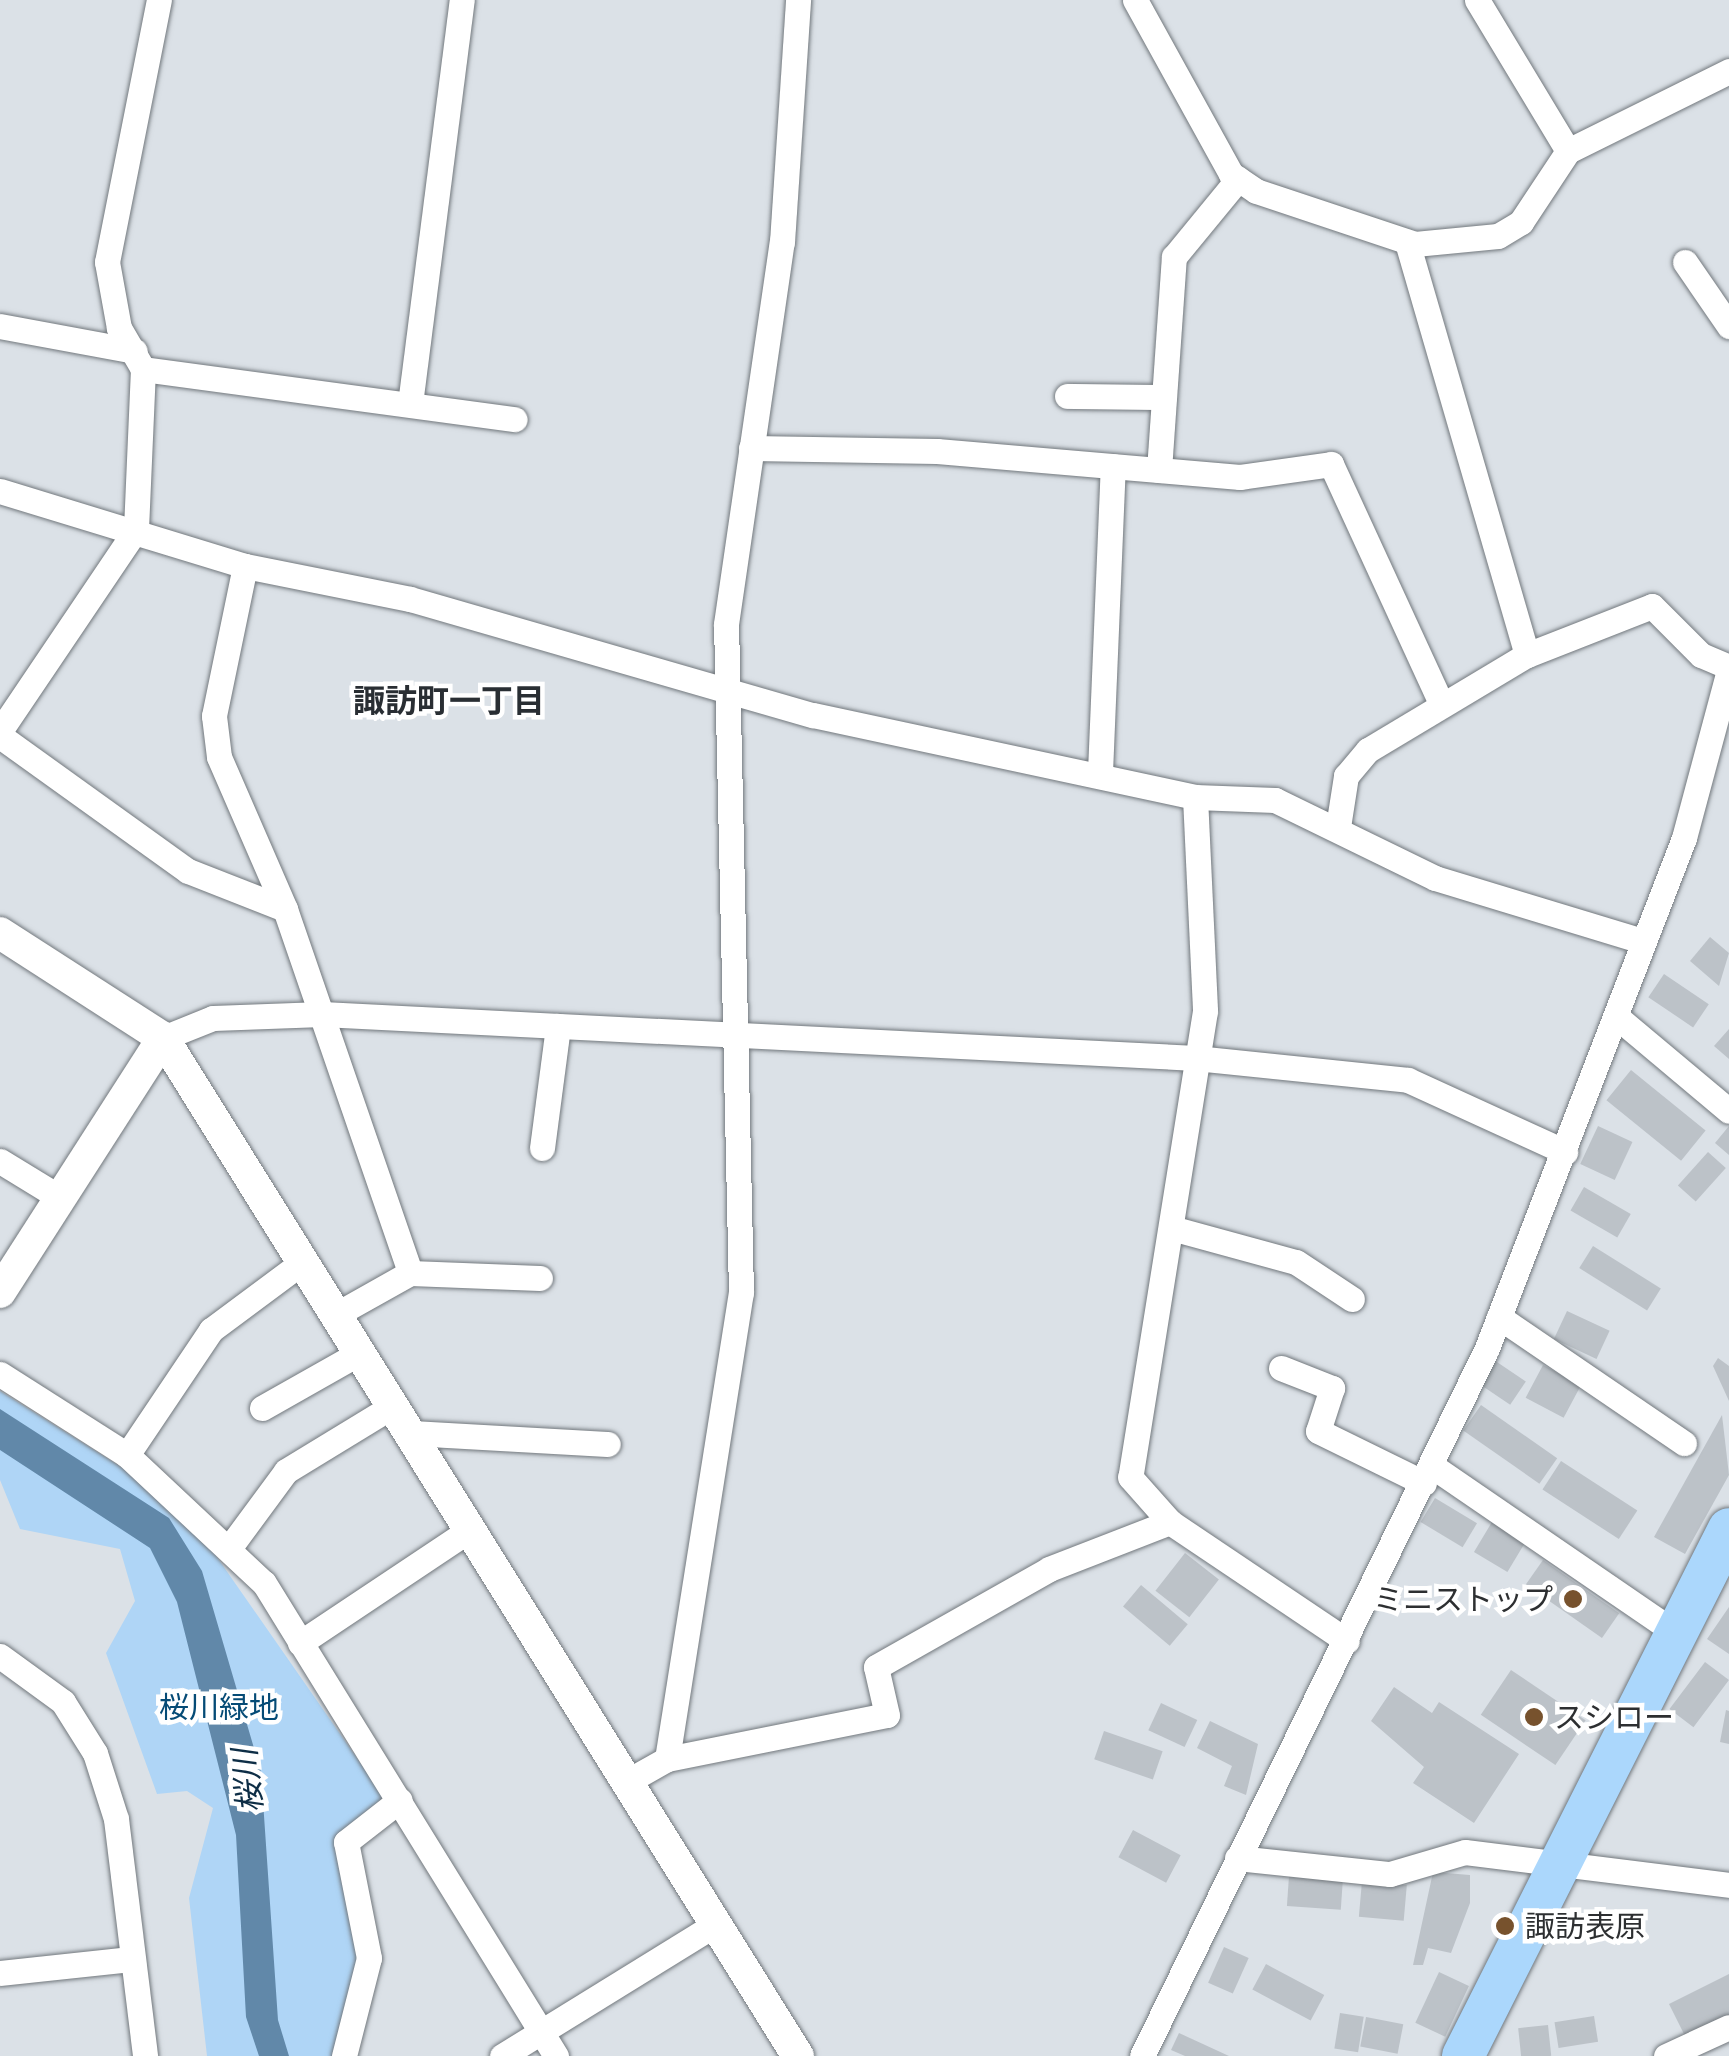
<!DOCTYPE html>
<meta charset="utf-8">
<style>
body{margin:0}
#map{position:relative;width:1729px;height:2056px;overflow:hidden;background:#dbe1e7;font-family:Quicksand,"Noto Sans JP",sans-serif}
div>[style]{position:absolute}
.green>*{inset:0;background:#afd5f6}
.water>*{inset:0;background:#6188a9}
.building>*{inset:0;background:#bcc2c8;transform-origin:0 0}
.roads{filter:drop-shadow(0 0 2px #72787d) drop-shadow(0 0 2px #72787d)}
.minor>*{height:25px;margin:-12.5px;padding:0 12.5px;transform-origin:12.5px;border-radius:12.5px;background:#fff}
.tertiary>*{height:32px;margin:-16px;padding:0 16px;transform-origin:16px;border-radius:16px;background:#fff}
.trunk>*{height:42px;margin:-21px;padding:0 21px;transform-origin:21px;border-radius:21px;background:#abd7fc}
.dots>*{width:28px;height:28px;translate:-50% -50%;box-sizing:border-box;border:5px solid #fff;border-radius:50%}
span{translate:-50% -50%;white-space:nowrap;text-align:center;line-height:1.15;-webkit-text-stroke:9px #fff;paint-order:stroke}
.poi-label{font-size:30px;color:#2d2f31}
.right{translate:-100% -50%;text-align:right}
.left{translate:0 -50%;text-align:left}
.park-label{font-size:30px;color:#054b76}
.neighbourhood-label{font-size:32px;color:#292e33;font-weight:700}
.water-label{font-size:32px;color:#0e2e46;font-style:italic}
</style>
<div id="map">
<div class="green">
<div style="clip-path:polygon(0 1391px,180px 1504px,384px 1797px,335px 1837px,361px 1961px,335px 2056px,207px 2056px,189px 1898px,213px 1808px,187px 1791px,157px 1794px,106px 1653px,135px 1601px,120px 1549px,20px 1529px,0 1480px)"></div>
</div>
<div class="water">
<div style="clip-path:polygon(0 1409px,169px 1518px,202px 1571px,261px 1772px,278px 2020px,289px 2056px,259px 2056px,246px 2017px,236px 1835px,177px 1602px,150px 1548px,0 1450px)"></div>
</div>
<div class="building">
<div style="clip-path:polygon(1710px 937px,1729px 953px,1719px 986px,1690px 961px)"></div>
<div style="left:1664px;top:974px;width:54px;height:28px;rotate:34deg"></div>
<div style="clip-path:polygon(1729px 1029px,1729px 1059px,1714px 1046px)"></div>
<div style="left:1631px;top:1070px;width:96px;height:39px;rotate:39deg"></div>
<div style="left:1598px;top:1126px;width:38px;height:42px;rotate:25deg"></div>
<div style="clip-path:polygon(1729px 1126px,1729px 1155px,1715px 1143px)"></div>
<div style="left:1708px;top:1152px;width:24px;height:45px;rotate:42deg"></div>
<div style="left:1584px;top:1187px;width:54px;height:27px;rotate:30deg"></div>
<div style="left:1593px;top:1246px;width:80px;height:26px;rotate:32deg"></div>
<div style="left:1567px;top:1311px;width:47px;height:31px;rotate:25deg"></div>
<div style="left:1491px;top:1358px;width:42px;height:28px;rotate:34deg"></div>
<div style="clip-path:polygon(1718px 1358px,1729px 1366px,1729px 1401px,1713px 1366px)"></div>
<div style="left:1543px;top:1365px;width:43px;height:37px;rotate:28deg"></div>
<div style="left:1481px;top:1405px;width:93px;height:31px;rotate:35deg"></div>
<div style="clip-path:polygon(1722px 1415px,1729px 1475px,1685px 1554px,1654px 1537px)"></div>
<div style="left:1561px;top:1461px;width:91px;height:34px;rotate:33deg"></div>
<div style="left:1435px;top:1498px;width:49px;height:28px;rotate:31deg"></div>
<div style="left:1492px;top:1522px;width:39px;height:35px;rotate:31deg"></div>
<div style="left:1185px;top:1553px;width:43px;height:48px;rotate:38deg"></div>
<div style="left:1543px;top:1560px;width:93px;height:30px;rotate:35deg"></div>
<div style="left:1141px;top:1585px;width:61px;height:28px;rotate:40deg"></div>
<div style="clip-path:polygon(1729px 1607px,1729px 1654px,1707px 1639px)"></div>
<div style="left:1705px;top:1662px;width:30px;height:59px;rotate:37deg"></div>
<div style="left:1511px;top:1670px;width:90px;height:54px;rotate:34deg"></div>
<div style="clip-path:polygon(1394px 1687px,1432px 1713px,1439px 1702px,1519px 1754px,1474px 1823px,1413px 1783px,1424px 1767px,1371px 1721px)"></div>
<div style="left:1161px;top:1703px;width:40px;height:30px;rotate:25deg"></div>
<div style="clip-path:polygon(1726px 1710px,1729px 1711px,1729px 1744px,1720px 1742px)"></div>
<div style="clip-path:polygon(1210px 1721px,1258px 1744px,1246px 1795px,1224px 1786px,1232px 1766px,1197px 1748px)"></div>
<div style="left:1104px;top:1731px;width:62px;height:30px;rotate:19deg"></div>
<div style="left:1133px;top:1830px;width:54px;height:31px;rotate:28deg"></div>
<div style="clip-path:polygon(1433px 1872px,1470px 1875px,1470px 1903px,1451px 1953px,1428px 1948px,1423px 1965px,1413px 1965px)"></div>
<div style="left:1289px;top:1876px;width:54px;height:30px;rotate:4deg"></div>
<div style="left:1362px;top:1881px;width:45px;height:36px;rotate:5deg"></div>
<div style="left:1224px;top:1947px;width:27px;height:39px;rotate:24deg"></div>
<div style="left:1266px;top:1964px;width:66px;height:29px;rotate:28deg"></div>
<div style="left:1439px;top:1972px;width:33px;height:56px;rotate:25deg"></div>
<div style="clip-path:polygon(1729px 1974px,1729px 2019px,1687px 2040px,1669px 2004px)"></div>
<div style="left:1340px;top:2013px;width:24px;height:36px;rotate:9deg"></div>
<div style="left:1594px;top:2016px;width:26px;height:40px;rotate:81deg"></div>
<div style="left:1366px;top:2017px;width:38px;height:30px;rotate:11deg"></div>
<div style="left:1548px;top:2025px;width:31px;height:30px;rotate:84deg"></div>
<div style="clip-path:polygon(1179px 2033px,1229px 2056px,1185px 2056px,1171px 2050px)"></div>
</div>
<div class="roads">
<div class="minor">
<div style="left:1135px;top:0;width:199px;rotate:61.1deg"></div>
<div style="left:1231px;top:174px;width:30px;rotate:34deg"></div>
<div style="left:1256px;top:191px;width:168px;rotate:18.4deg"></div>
<div style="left:1415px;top:244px;width:83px;rotate:-5.5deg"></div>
<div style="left:1498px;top:236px;width:27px;rotate:-31deg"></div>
<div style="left:1521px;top:222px;width:85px;rotate:-56.5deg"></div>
<div style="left:1568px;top:151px;width:180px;rotate:-26.4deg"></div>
<div style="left:1477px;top:0;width:176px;rotate:58.9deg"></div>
<div style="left:1407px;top:242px;width:430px;rotate:73.8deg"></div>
<div style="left:1685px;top:262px;width:78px;rotate:55.5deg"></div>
<div style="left:0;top:326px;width:137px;rotate:10.5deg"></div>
<div style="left:143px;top:369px;width:375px;rotate:7.7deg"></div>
<div style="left:1067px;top:396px;width:97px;rotate:0.6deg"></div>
<div style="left:410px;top:404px;width:407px;rotate:-82.7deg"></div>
<div style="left:751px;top:448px;width:186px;rotate:0.9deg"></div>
<div style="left:937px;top:451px;width:304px;rotate:4.9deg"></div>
<div style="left:1240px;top:477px;width:92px;rotate:-8.1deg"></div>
<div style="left:1331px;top:464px;width:261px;rotate:65.3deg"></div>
<div style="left:1159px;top:470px;width:214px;rotate:-86deg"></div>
<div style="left:1174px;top:257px;width:101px;rotate:-50.6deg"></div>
<div style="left:0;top:491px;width:256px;rotate:17deg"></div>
<div style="left:245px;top:566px;width:168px;rotate:11.3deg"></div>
<div style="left:410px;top:599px;width:419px;rotate:16.1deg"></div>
<div style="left:813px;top:715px;width:391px;rotate:12.1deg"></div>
<div style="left:1195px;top:797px;width:80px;rotate:2.1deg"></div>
<div style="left:1275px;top:800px;width:178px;rotate:26deg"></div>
<div style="left:1435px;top:878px;width:217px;rotate:16.9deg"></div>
<div style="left:245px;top:566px;width:153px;rotate:101.7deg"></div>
<div style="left:214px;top:716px;width:41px;rotate:83deg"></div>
<div style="left:219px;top:757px;width:166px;rotate:66.5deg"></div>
<div style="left:285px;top:909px;width:385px;rotate:71deg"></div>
<div style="left:410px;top:1273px;width:84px;rotate:150.7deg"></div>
<div style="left:0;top:731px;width:244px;rotate:-56deg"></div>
<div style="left:136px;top:529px;width:160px;rotate:-87.5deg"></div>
<div style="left:143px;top:369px;width:48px;rotate:-120.3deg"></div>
<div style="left:119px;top:328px;width:67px;rotate:-100.3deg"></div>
<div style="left:107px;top:262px;width:267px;rotate:-78.8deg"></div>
<div style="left:0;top:736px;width:231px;rotate:35.7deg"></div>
<div style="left:188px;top:871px;width:104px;rotate:21.4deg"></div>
<div style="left:1100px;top:772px;width:306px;rotate:-87.6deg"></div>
<div style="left:1195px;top:797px;width:214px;rotate:87.3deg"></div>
<div style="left:1205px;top:1011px;width:472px;rotate:99.1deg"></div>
<div style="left:1130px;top:1477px;width:60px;rotate:48.4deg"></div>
<div style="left:1170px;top:1522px;width:213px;rotate:33.9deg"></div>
<div style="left:1338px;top:827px;width:52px;rotate:-81.1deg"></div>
<div style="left:1346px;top:776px;width:34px;rotate:-50deg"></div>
<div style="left:1368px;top:750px;width:185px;rotate:-30.9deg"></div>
<div style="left:1527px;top:655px;width:134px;rotate:-21.4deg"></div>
<div style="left:1652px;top:606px;width:69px;rotate:45deg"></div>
<div style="left:1701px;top:655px;width:30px;rotate:23deg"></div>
<div style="left:1617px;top:1017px;width:146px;rotate:40deg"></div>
<div style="left:163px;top:1038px;width:54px;rotate:-21.8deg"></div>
<div style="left:213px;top:1018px;width:109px;rotate:-2.1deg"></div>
<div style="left:322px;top:1014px;width:875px;rotate:2.88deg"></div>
<div style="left:1196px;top:1058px;width:213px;rotate:5.9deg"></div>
<div style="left:1408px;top:1080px;width:173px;rotate:24.6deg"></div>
<div style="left:542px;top:1148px;width:123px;rotate:-82.5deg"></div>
<div style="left:0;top:1161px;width:69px;rotate:31.4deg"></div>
<div style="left:1175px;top:1229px;width:125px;rotate:15.3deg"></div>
<div style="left:1296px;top:1262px;width:67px;rotate:33.5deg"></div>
<div style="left:410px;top:1273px;width:130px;rotate:2.2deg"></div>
<div style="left:1499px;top:1317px;width:224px;rotate:34.3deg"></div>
<div style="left:1281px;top:1368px;width:55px;rotate:21.4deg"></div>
<div style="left:1332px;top:1388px;width:45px;rotate:108deg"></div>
<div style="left:1318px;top:1431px;width:118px;rotate:26.1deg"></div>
<div style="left:0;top:1374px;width:151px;rotate:32.5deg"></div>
<div style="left:127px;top:1455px;width:187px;rotate:43.1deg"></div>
<div style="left:264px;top:1583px;width:556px;rotate:58.31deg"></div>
<div style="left:262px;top:1408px;width:114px;rotate:-29.5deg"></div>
<div style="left:411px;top:1433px;width:197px;rotate:3.2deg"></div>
<div style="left:127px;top:1455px;width:151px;rotate:-56.1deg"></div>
<div style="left:211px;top:1330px;width:116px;rotate:-36.6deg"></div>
<div style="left:1432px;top:1466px;width:296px;rotate:34.4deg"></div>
<div style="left:230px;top:1547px;width:94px;rotate:-53.6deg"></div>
<div style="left:286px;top:1471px;width:127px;rotate:-31.4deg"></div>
<div style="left:300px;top:1643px;width:206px;rotate:-33.7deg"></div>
<div style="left:0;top:1656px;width:78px;rotate:36.1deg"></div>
<div style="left:63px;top:1702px;width:60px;rotate:57.9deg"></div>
<div style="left:95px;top:1753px;width:69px;rotate:72.3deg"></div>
<div style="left:116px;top:1819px;width:239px;rotate:83deg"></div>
<div style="left:667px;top:1759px;width:472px;rotate:-81deg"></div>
<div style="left:741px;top:1293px;width:669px;rotate:-91.28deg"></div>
<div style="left:726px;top:624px;width:386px;rotate:-81.7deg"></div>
<div style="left:782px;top:242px;width:243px;rotate:-86.2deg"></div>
<div style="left:628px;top:1781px;width:45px;rotate:-29.4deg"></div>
<div style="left:667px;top:1759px;width:224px;rotate:-11.3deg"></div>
<div style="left:887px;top:1715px;width:49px;rotate:-102.9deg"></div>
<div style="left:876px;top:1667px;width:199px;rotate:-29.5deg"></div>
<div style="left:1049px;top:1569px;width:130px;rotate:-21.2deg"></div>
<div style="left:1237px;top:1858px;width:154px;rotate:6deg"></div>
<div style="left:1390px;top:1874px;width:78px;rotate:-16.3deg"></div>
<div style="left:1465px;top:1852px;width:266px;rotate:7.1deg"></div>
<div style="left:0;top:1973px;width:133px;rotate:-6.1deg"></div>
<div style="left:344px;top:2056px;width:101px;rotate:-75.7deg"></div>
<div style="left:369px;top:1958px;width:118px;rotate:-101.2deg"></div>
<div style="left:346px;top:1842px;width:68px;rotate:-37.9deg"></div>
<div style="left:502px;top:2056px;width:251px;rotate:-31.7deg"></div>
<div style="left:1142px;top:2056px;width:788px;rotate:-64.02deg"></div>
<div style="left:1487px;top:1348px;width:547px;rotate:-68.88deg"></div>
<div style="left:1684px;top:838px;width:174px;rotate:-75deg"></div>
<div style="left:1666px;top:2056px;width:69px;rotate:-24.7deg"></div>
</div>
<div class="tertiary">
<div style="left:0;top:933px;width:194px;rotate:32.8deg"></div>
<div style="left:163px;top:1038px;width:1200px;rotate:58.05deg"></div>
<div style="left:0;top:1292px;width:302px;rotate:-57.3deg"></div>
</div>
<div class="trunk">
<div style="left:1463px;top:2056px;width:590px;rotate:-63.22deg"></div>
</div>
</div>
<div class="dots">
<div style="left:1573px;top:1599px;background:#77522d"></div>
<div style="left:1534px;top:1717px;background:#77522d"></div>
<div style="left:1505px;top:1926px;background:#77522d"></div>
</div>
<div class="poi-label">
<span class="right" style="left:1553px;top:1599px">ミニストップ</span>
<span class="left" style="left:1554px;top:1717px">スシロー</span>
<span class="left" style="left:1525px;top:1926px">諏訪表原</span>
</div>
<div class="park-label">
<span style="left:219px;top:1707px">桜川緑地</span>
</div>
<div class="neighbourhood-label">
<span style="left:449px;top:700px">諏訪町一丁目</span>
</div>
<div class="water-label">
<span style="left:247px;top:1781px;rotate:-96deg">桜川</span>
</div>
</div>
